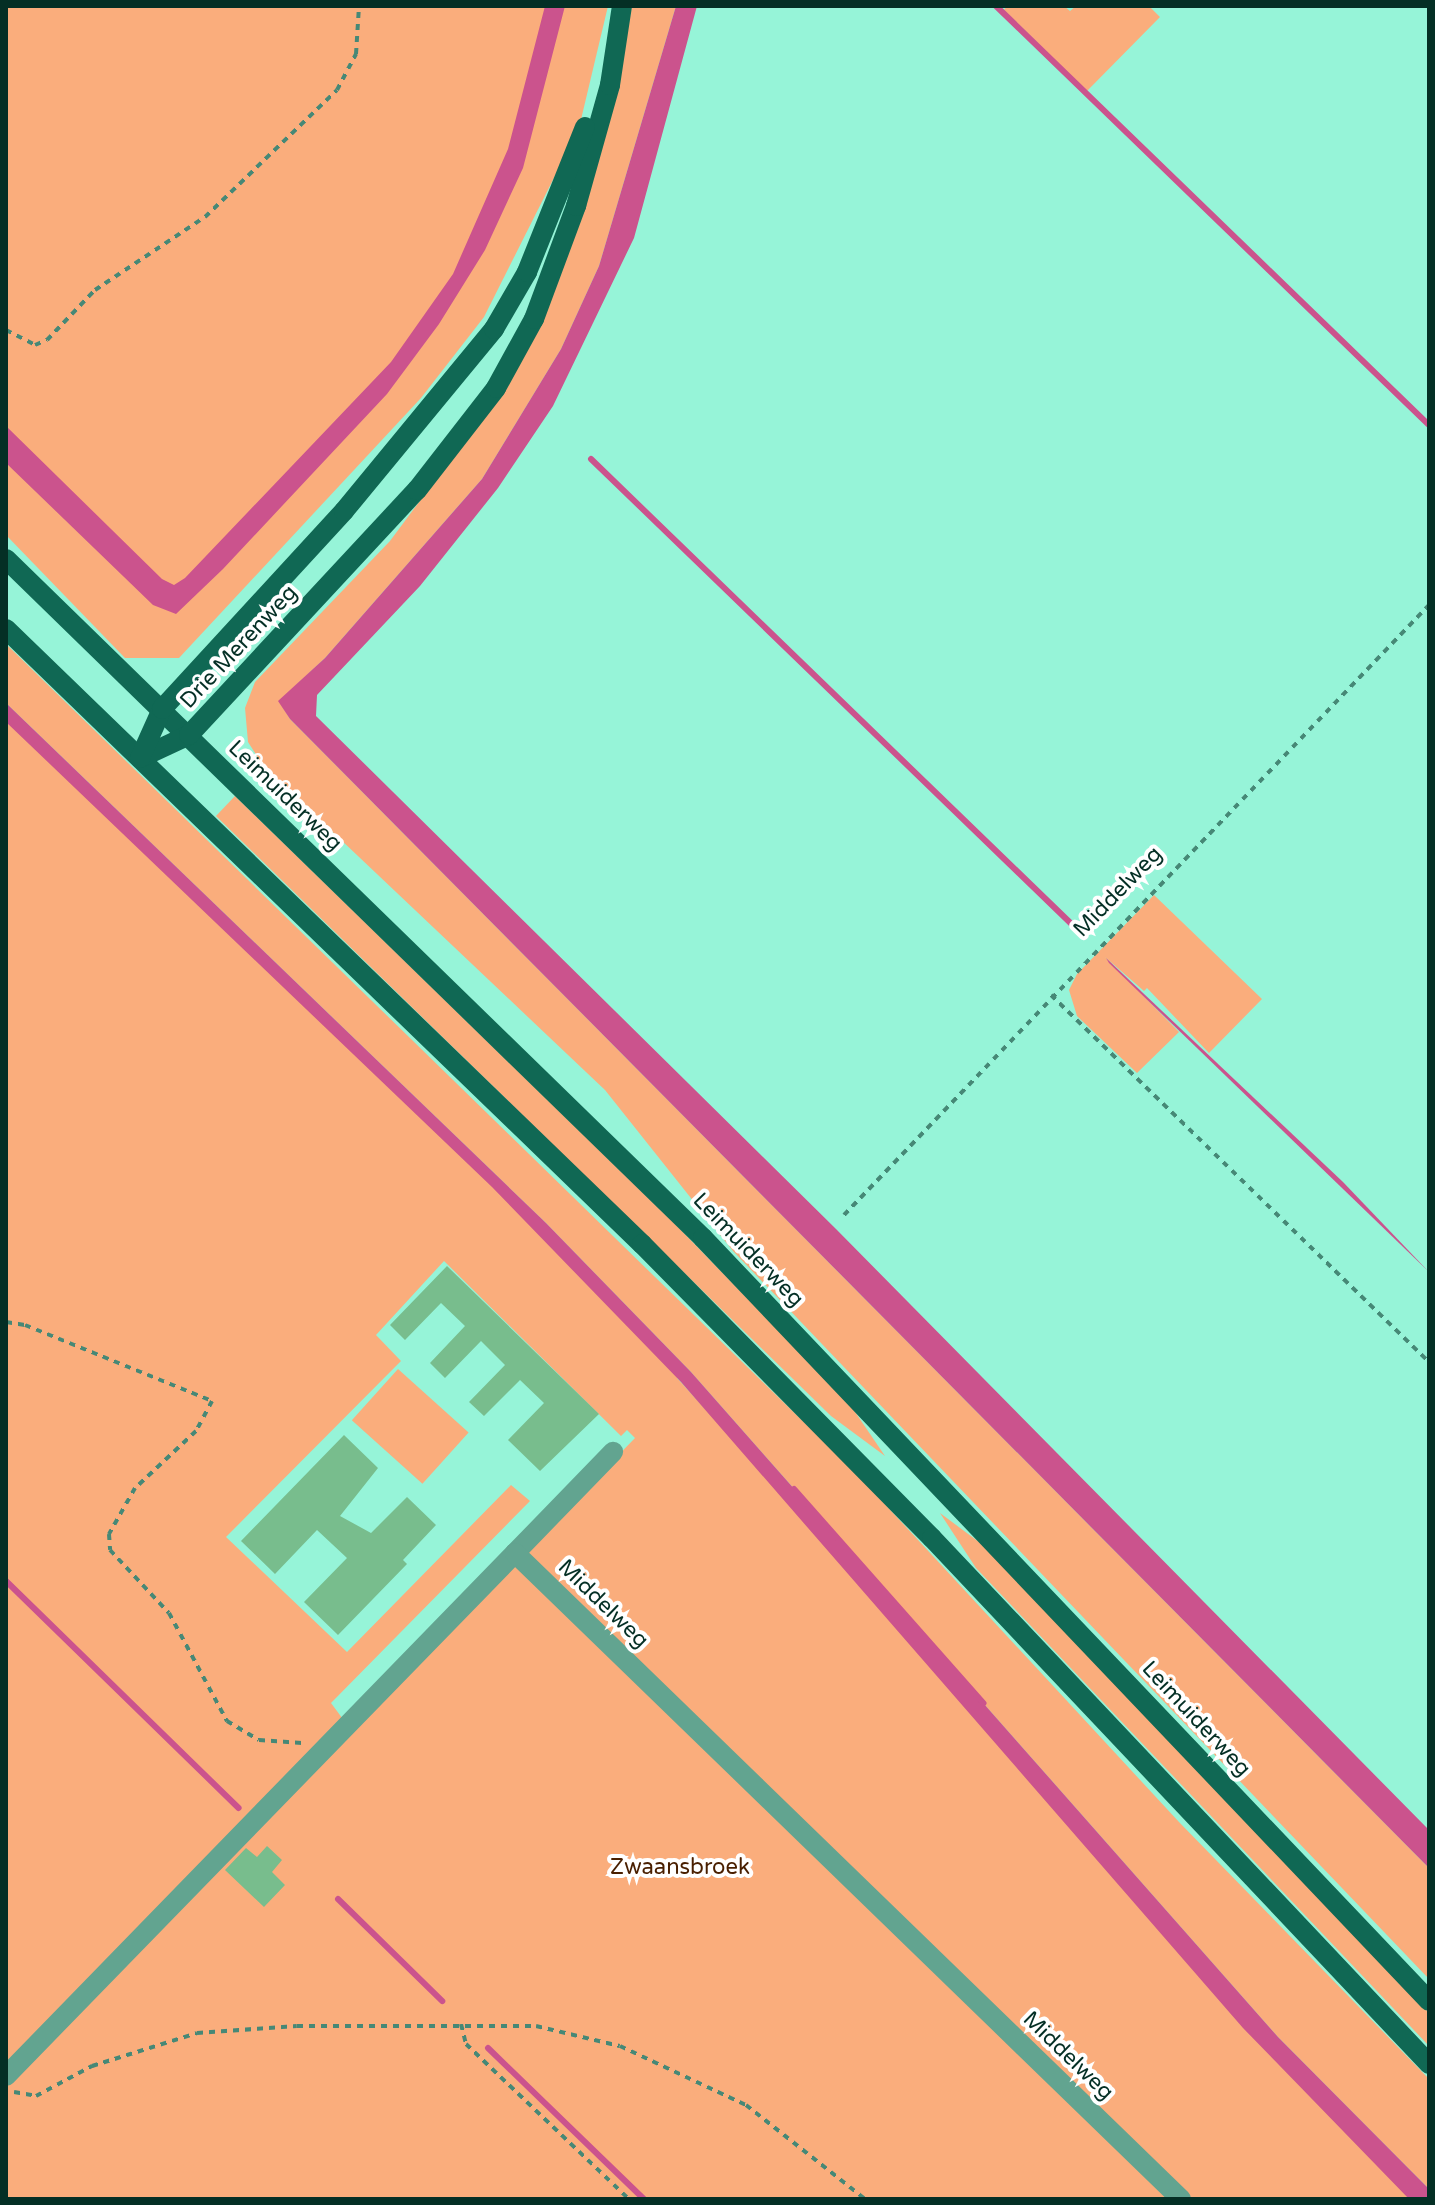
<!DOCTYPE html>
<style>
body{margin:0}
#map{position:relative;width:1435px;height:2205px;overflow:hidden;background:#96f4d8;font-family:"Varela Round",sans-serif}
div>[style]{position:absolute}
.green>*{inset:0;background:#faad7c;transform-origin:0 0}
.water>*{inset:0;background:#cb538d}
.stream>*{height:6px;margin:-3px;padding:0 3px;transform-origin:3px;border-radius:3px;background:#cb538d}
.building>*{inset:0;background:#78bd8d}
.path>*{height:4px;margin-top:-2px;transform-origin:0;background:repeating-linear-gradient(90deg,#468876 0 6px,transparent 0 12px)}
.minor>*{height:20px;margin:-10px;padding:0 10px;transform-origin:10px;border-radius:10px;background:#62a490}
.major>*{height:20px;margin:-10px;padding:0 10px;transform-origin:10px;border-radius:10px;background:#106854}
span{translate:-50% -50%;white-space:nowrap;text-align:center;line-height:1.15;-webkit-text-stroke:8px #fff;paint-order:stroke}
.street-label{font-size:22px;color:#042f25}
.park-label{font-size:22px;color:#491f00}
.frame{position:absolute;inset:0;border:8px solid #042f25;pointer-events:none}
</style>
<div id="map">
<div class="green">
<div style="clip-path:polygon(6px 6px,608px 6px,579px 128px,484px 317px,421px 398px,179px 658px,125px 658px,6px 535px)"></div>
<div style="clip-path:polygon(632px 6px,676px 6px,599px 266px,561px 349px,482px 479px,325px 658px,279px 701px,290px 719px,1429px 1868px,1429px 1979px,733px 1251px,605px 1090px,264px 767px,248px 742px,245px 708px,255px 682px,390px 541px,504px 388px,619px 75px)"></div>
<div style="clip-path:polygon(1007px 6px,1064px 6px,1070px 11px,1076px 6px,1149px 6px,1160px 17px,1087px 91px,1004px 10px)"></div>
<div style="clip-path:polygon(6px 644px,857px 1474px,1179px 1822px,1429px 2079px,1429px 2189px,1278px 2037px,691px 1372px,546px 1223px,6px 703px)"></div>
<div style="clip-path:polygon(evenodd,6px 714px,684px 1370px,677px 1378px,1422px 2199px,6px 2199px,6px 714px,444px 1261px,621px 1436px,627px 1430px,635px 1438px,351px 1730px,331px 1703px,530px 1501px,511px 1485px,347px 1652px,226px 1537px,401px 1361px,376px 1335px,444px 1261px)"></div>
<div style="clip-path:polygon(235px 796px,676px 1225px,849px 1403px,885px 1456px,831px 1416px,216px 816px)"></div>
<div style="clip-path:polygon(1154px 895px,1262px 999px,1209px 1053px,1147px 988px,1144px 991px,1105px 957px,1179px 1032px,1137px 1073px,1077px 1016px,1069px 990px,1077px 974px)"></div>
<div style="left:398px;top:1369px;width:95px;height:69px;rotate:42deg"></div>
<div style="clip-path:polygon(940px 1513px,995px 1554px,1429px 2013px,1429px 2046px,976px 1568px)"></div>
</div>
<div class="water">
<div style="clip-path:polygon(545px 6px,565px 6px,523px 168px,485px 250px,439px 324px,387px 394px,223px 569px,176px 614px,153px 605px,6px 463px,6px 426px,162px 579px,174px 585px,185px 578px,391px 362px,453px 274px,508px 149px)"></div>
<div style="clip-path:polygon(676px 6px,697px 6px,634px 238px,553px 406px,498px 488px,420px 586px,317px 695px,316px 716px,836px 1229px,1429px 1830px,1429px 1868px,290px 719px,278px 701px,325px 658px,482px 479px,561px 349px,599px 266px)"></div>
<div style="clip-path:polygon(6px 703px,546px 1223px,691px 1372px,1278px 2037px,1429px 2189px,1429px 2199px,1409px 2199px,1243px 2028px,681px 1382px,492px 1187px,6px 722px)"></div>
<div style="clip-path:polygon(1106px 958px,1343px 1182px,1429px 1272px,1109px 963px)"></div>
</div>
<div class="stream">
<div style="left:996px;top:6px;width:603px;rotate:44.06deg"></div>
<div style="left:591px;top:459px;width:687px;rotate:44.06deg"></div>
<div style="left:794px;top:1489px;width:286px;rotate:48.5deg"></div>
<div style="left:6px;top:1581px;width:325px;rotate:44.3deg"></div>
<div style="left:338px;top:1899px;width:146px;rotate:44.4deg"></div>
<div style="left:488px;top:2048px;width:217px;rotate:44.1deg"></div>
</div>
<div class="building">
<div style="clip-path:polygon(447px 1266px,599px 1414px,540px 1471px,508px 1440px,544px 1403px,520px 1380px,484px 1416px,469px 1402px,505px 1365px,481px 1341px,445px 1378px,430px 1363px,465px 1326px,441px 1303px,405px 1340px,390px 1325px)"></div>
<div style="clip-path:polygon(344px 1435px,378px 1468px,340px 1516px,371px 1533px,407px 1497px,436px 1525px,403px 1560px,407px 1564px,338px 1635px,304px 1602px,347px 1558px,317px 1530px,275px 1574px,241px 1541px)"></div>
<div style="clip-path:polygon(267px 1846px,282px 1860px,272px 1872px,285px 1885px,264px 1907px,225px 1870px,246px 1848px,257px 1857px)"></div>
</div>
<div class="path">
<div style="left:6px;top:330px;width:33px;rotate:27deg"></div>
<div style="left:35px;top:345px;width:13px;rotate:-23deg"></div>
<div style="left:47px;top:340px;width:69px;rotate:-46.2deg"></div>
<div style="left:95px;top:290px;width:132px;rotate:-33.6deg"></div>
<div style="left:205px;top:217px;width:183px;rotate:-43.9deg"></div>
<div style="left:337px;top:90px;width:41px;rotate:-62.2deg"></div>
<div style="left:356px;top:54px;width:48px;rotate:-86.4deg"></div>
<div style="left:1051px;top:995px;width:527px;rotate:44.15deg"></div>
<div style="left:844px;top:1215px;width:845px;rotate:-46.2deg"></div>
<div style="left:6px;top:1322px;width:19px;rotate:9deg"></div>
<div style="left:25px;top:1325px;width:202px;rotate:22.1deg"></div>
<div style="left:212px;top:1401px;width:34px;rotate:118deg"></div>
<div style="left:196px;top:1431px;width:83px;rotate:136.9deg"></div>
<div style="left:135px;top:1488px;width:53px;rotate:119.5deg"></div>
<div style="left:109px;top:1534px;width:16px;rotate:86deg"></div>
<div style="left:110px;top:1550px;width:86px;rotate:46.9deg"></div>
<div style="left:169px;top:1613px;width:123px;rotate:61.8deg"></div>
<div style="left:227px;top:1721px;width:37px;rotate:31deg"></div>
<div style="left:259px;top:1740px;width:43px;rotate:4deg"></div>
<div style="left:461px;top:2024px;width:21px;rotate:76deg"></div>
<div style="left:466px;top:2044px;width:225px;rotate:43.6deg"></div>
<div style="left:14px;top:2092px;width:22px;rotate:10deg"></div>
<div style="left:36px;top:2096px;width:64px;rotate:-28.2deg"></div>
<div style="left:92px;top:2066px;width:110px;rotate:-17.4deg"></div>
<div style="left:197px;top:2033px;width:100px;rotate:-4deg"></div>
<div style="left:297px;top:2026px;width:239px"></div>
<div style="left:536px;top:2026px;width:86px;rotate:13.4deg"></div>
<div style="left:620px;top:2046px;width:139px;rotate:25.1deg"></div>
<div style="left:746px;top:2105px;width:152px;rotate:38.3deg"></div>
</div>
<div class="minor">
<div style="left:515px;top:1553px;width:141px;rotate:-45.9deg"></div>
<div style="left:6px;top:2076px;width:730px;rotate:-45.78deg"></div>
<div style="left:515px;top:1553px;width:928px;rotate:44.13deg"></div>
</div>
<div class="major">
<div style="left:6px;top:559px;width:973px;rotate:44.25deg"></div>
<div style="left:703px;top:1238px;width:1053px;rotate:46.42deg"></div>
<div style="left:6px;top:629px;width:885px;rotate:44.04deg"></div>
<div style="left:642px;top:1244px;width:413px;rotate:45.4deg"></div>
<div style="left:932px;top:1538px;width:724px;rotate:46.62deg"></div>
<div style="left:140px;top:758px;width:54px;rotate:-25.1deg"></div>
<div style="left:189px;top:735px;width:335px;rotate:-47.1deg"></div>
<div style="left:417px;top:490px;width:129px;rotate:-52.2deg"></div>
<div style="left:496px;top:388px;width:79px;rotate:-61.2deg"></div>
<div style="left:534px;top:319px;width:121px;rotate:-69.6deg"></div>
<div style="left:576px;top:206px;width:126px;rotate:-74.3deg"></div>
<div style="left:610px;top:85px;width:80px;rotate:-81.4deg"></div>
<div style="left:140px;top:758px;width:54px;rotate:-65.8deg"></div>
<div style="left:162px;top:709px;width:269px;rotate:-47.4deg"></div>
<div style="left:344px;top:511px;width:236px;rotate:-50.5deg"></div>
<div style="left:494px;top:329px;width:66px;rotate:-59.9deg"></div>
<div style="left:527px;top:272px;width:156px;rotate:-68.2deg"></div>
</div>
<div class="street-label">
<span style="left:239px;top:647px;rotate:-47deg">Drie Merenweg</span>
<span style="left:285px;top:796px;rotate:44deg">Leimuiderweg</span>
<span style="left:1118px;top:892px;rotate:-46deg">Middelweg</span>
<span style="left:748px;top:1250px;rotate:46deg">Leimuiderweg</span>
<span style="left:603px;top:1604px;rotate:44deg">Middelweg</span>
<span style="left:1196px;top:1719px;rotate:47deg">Leimuiderweg</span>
<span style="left:1068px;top:2056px;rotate:44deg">Middelweg</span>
</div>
<div class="park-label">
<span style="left:680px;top:1868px">Zwaansbroek</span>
</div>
<div class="frame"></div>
</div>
